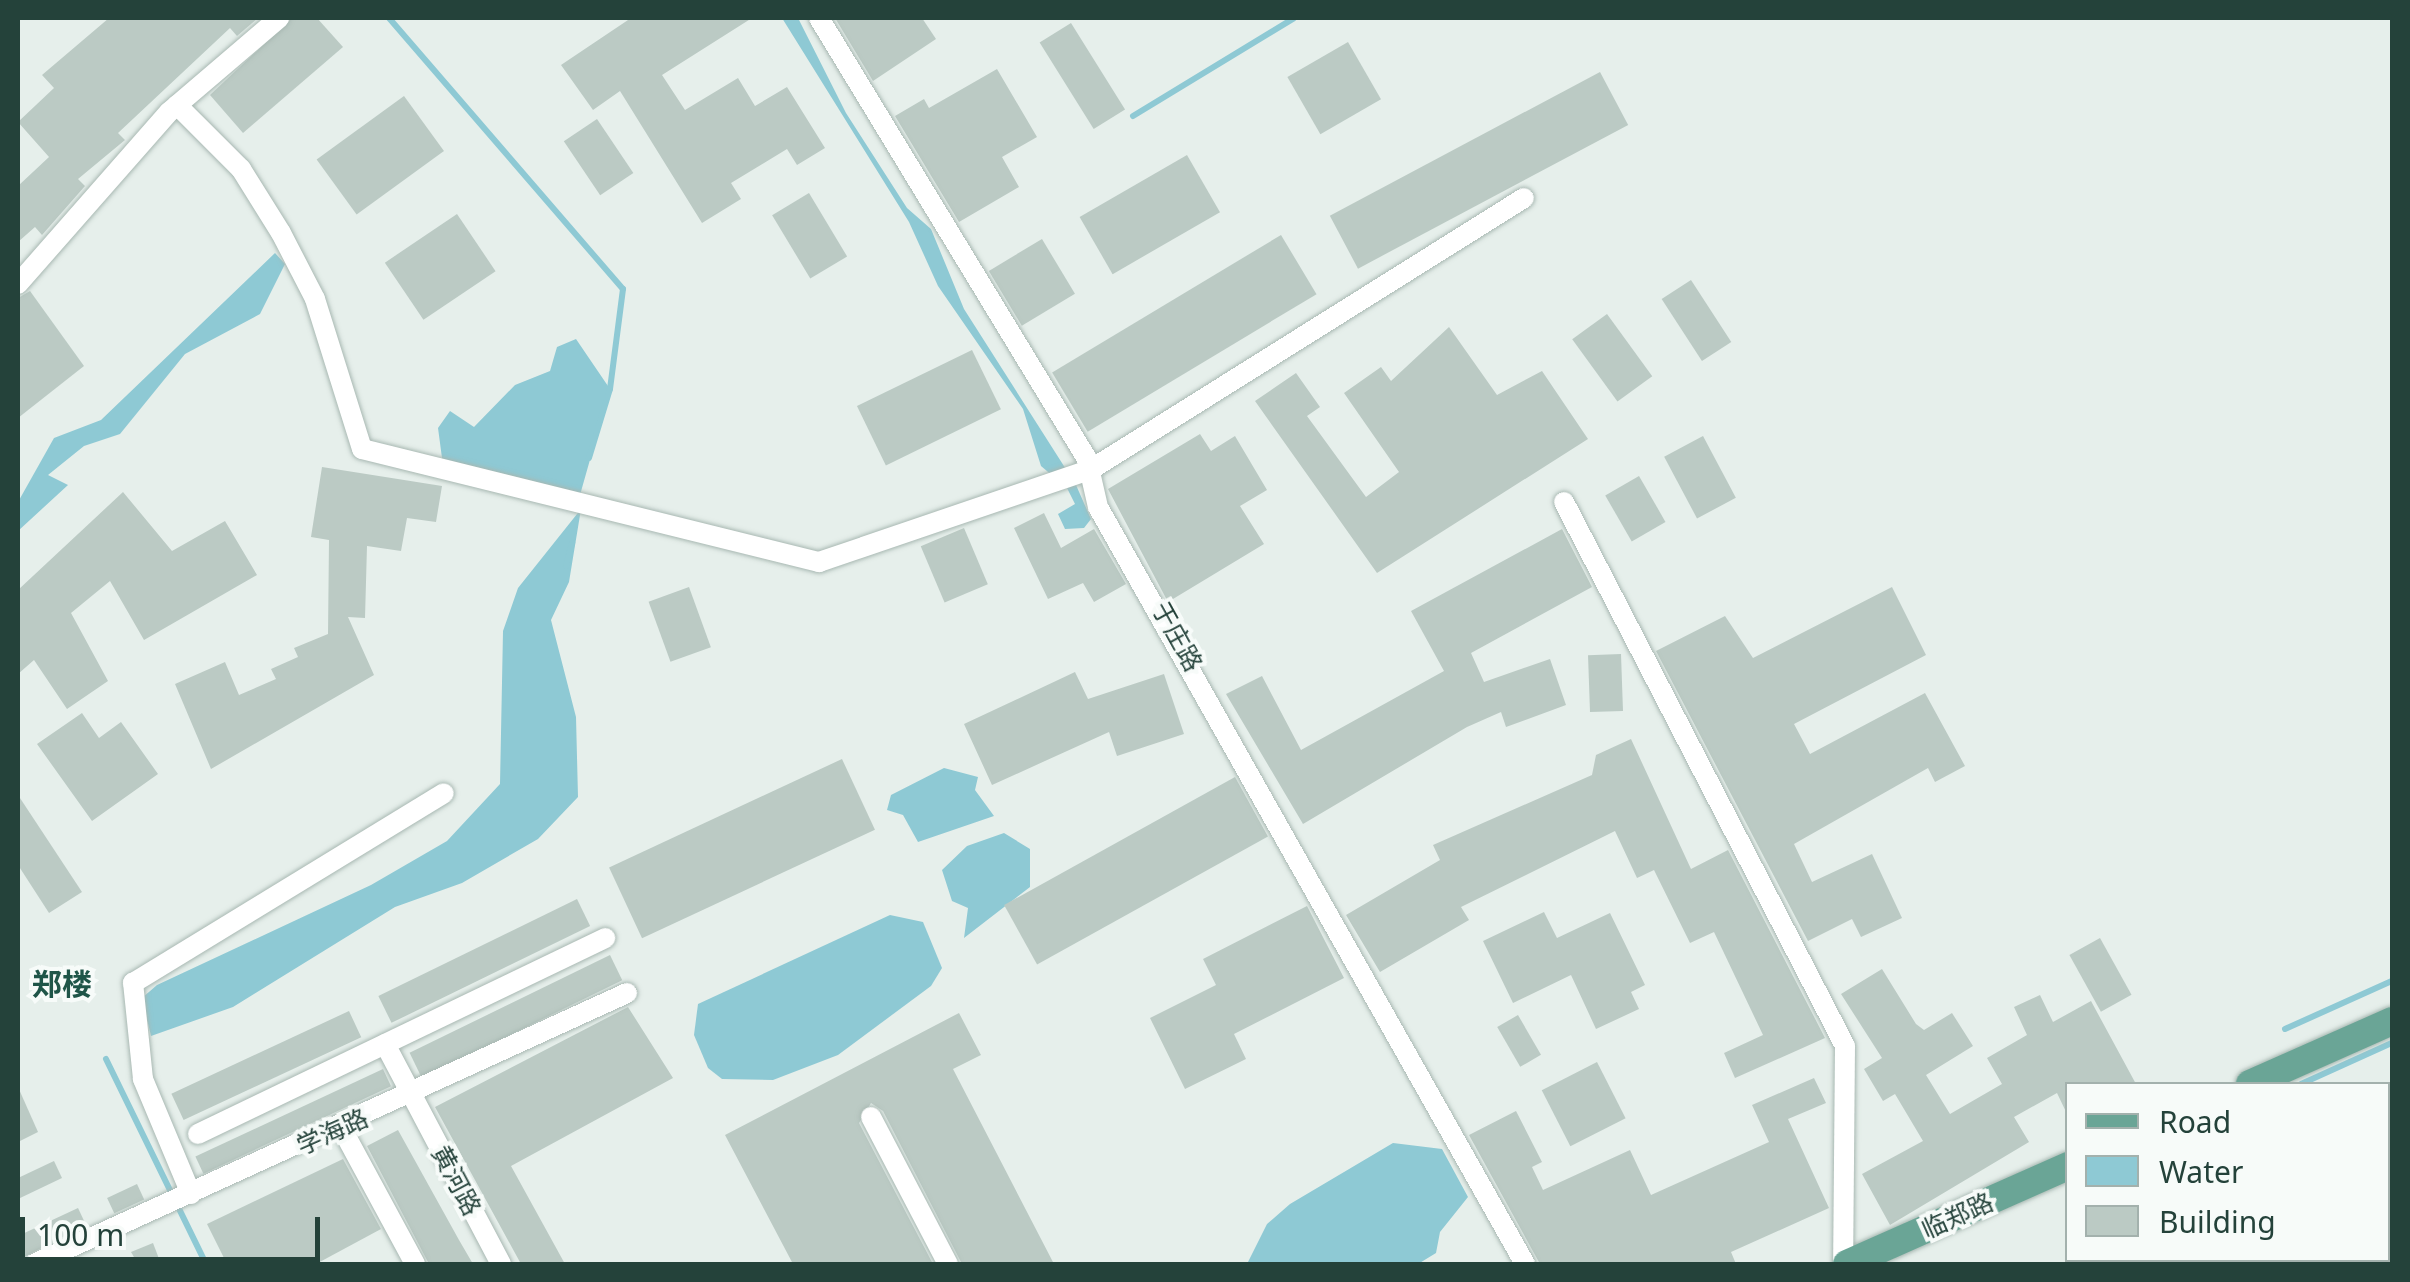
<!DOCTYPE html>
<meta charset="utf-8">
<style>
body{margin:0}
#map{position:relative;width:2410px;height:1282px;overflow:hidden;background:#e6efeb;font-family:"Noto Sans","Noto Sans SC",sans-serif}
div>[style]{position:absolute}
.water>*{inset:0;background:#8ec9d4}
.stream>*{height:6px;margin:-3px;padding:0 3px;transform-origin:3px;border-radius:3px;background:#8ec9d4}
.building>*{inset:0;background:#bbcac4;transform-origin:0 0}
.roads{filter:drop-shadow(0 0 2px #a8b8b2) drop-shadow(0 0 2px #a8b8b2)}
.minor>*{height:20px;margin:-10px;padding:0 10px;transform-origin:10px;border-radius:10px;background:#fff}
.major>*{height:28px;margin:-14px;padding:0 14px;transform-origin:14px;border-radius:14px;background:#6aa596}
span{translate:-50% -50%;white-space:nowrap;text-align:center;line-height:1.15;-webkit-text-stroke:8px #f7fbf9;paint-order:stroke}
.street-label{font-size:25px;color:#24423a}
.quarter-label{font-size:30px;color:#1f5548;font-weight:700}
.frame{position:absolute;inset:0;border:20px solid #24423a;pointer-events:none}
.legend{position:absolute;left:2065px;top:1082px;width:325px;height:180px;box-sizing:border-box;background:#f7fbf9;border:2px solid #a3b1ad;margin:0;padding:12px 18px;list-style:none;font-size:30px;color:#24423a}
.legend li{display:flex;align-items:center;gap:20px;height:50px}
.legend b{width:50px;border:2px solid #a3b1ad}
.scale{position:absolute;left:20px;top:1217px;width:300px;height:45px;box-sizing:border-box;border:5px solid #24423a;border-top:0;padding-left:12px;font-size:30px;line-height:35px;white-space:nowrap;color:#24423a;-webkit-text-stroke:8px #f7fbf9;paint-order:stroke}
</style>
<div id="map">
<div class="water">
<div style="clip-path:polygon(782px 18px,798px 18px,846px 113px,907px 208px,931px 229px,964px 309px,1076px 485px,1091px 519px,1084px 528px,1065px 529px,1058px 514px,1075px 504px,1067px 488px,1041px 466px,1023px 409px,938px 286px,909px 222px)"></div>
<div style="clip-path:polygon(275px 253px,285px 264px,260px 314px,185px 354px,120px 434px,84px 446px,48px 475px,68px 485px,18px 531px,18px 502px,54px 438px,101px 420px)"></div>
<div style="clip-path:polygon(576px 339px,610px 389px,580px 495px,444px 473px,438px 428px,450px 411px,474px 427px,515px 385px,550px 371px,557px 347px)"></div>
<div style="clip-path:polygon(581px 509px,569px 582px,551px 620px,576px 717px,578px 797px,538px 839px,462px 883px,395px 907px,233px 1007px,151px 1036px,142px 998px,157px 985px,371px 885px,447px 841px,500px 784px,503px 631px,518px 588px)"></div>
<div style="clip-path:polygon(944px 768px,978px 777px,975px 790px,994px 816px,918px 842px,903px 815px,887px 810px,891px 795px)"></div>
<div style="clip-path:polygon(1004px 833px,1030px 849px,1030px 887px,964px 938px,968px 908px,952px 901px,942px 870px,967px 846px)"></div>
<div style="clip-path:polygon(890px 915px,923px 922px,942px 968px,931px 986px,838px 1055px,773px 1080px,722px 1079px,708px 1068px,694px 1035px,698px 1004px)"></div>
<div style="clip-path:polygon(1393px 1143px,1442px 1149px,1468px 1197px,1440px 1232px,1436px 1253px,1418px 1264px,1247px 1264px,1267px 1224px,1290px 1204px)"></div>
</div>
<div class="stream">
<div style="left:389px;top:18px;width:358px;rotate:49.2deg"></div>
<div style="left:623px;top:289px;width:101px;rotate:97.4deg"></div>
<div style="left:1133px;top:116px;width:188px;rotate:-31.3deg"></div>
<div style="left:589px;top:458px;width:72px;rotate:-73.1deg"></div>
<div style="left:566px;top:566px;width:24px;rotate:-75deg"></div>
<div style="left:2285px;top:1029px;width:117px;rotate:-24.2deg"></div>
<div style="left:106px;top:1059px;width:228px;rotate:64deg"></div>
<div style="left:2301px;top:1084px;width:100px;rotate:-24.3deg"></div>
</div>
<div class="building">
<div style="clip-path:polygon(109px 18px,258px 18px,237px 36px,230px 28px,118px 133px,125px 140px,78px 179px,85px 186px,42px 235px,35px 227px,18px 242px,18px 186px,49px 157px,18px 122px,54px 88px,42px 75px)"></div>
<div style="clip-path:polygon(292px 18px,317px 18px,343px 47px,243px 133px,210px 95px)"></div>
<div style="clip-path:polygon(631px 18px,752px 18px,662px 75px,685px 110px,738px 78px,755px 106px,787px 87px,825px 148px,797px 165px,787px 149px,731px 183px,741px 199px,702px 223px,620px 91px,593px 110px,561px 65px)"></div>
<div style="clip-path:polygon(835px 18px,922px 18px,936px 39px,873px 81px)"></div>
<div style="left:1071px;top:23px;width:102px;height:37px;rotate:58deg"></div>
<div style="left:1348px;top:42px;width:66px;height:70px;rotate:60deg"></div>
<div style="clip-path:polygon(997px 69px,1037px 137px,1002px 157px,1019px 187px,959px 222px,895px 116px,924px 99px,929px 108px)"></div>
<div style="left:1600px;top:72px;width:60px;height:306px;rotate:62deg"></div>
<div style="left:404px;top:96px;width:68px;height:108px;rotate:54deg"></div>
<div style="left:597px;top:119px;width:65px;height:40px;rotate:56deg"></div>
<div style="left:1187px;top:155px;width:66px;height:124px;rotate:60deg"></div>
<div style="left:809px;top:193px;width:74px;height:43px;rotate:59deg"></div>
<div style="left:457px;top:214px;width:69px;height:87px;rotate:56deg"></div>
<div style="left:1281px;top:235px;width:69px;height:267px;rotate:59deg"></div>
<div style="left:1042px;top:239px;width:64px;height:62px;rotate:59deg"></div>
<div style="left:1691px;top:280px;width:74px;height:35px;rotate:57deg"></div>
<div style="clip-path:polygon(30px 291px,84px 366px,18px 418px,18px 298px)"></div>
<div style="left:1607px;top:314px;width:77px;height:43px;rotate:54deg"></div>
<div style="clip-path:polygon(1449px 327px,1497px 395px,1542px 371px,1588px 439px,1377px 573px,1255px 401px,1296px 373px,1320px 407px,1307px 416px,1366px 497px,1399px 472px,1344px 393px,1381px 367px,1391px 381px)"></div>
<div style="left:972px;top:350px;width:66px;height:128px;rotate:64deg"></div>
<div style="clip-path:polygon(1200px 434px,1211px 451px,1235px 436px,1267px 490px,1240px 506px,1264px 544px,1168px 602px,1108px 489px)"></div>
<div style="left:1703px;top:436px;width:70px;height:44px;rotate:62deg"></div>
<div style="clip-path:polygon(322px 467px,442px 486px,436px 522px,407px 518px,401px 551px,367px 546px,365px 618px,348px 617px,374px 675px,211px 769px,175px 684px,225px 662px,239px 695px,276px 679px,271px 669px,298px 657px,294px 648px,328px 634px,329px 540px,311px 537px)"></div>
<div style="left:1639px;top:476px;width:53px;height:39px;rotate:60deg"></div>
<div style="clip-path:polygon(123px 492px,172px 551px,225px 521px,257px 575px,144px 640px,110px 581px,71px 613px,108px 681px,67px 709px,34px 660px,18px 674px,18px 590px)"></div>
<div style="clip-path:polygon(1044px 513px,1061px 548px,1094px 529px,1126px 584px,1094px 602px,1083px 583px,1048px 599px,1014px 528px)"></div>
<div style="left:964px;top:528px;width:61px;height:47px;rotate:67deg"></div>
<div style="clip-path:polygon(1562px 529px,1592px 587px,1471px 653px,1484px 682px,1550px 659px,1566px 705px,1506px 727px,1501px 712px,1467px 727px,1303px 824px,1226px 694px,1262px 676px,1301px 750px,1444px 671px,1411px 611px)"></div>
<div style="left:689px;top:587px;width:64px;height:43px;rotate:70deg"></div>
<div style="clip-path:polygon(1892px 587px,1926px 655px,1794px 724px,1810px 754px,1925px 693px,1965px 766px,1935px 782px,1928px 768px,1794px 844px,1812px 882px,1872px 854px,1902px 918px,1861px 937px,1852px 919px,1808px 941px,1656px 651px,1725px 616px,1753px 658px)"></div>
<div style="left:1621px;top:654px;width:57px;height:33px;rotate:88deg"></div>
<div style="clip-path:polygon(1075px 672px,1088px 699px,1164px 674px,1184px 734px,1117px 756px,1109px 732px,992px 785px,964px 724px)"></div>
<div style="clip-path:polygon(82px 713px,99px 738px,121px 722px,158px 774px,92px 821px,37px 744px)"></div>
<div style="clip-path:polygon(1631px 739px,1691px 869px,1728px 850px,1825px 1038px,1735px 1078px,1724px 1053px,1763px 1035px,1714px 932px,1690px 943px,1654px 870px,1637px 878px,1615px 831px,1461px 907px,1469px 920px,1380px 972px,1346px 915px,1440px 860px,1433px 845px,1592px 775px,1596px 755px)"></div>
<div style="left:842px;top:759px;width:78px;height:257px;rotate:65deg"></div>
<div style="left:1235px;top:777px;width:68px;height:264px;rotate:61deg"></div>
<div style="clip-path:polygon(18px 795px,82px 892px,49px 913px,18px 865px)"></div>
<div style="left:577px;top:899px;width:30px;height:221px;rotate:64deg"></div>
<div style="clip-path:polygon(1307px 906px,1344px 978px,1234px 1034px,1246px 1059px,1185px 1089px,1150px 1018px,1216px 985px,1203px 959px)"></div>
<div style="clip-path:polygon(1544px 912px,1557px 938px,1610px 913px,1645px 985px,1631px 992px,1639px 1009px,1596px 1029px,1571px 975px,1513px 1003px,1483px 941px)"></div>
<div style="left:2100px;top:938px;width:65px;height:35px;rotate:61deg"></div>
<div style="left:610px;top:955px;width:28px;height:223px;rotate:64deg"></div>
<div style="clip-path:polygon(1882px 969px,1916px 1024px,1924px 1030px,1952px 1013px,1973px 1046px,1926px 1075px,1950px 1114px,2002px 1084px,1987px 1058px,2027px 1035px,2014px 1007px,2040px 995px,2053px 1022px,2091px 1001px,2136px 1084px,2068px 1084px,2068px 1116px,2057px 1093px,2014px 1117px,2029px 1142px,1890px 1225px,1862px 1174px,1923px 1141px,1895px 1094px,1883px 1101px,1864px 1069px,1882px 1058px,1841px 994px)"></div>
<div style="clip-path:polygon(628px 1007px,673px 1078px,511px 1166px,565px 1264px,521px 1264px,435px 1107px)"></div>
<div style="left:349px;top:1011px;width:29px;height:196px;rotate:65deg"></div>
<div style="clip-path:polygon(959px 1013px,981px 1055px,953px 1069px,1054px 1264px,962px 1264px,883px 1111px,871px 1103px,859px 1123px,933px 1264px,793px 1264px,725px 1135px)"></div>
<div style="left:1518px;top:1015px;width:46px;height:24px;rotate:60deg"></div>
<div style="left:1597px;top:1062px;width:63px;height:62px;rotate:63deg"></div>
<div style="left:383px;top:1069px;width:19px;height:207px;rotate:65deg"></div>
<div style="clip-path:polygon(1814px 1078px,1826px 1103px,1788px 1119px,1829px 1208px,1731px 1252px,1736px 1264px,1540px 1264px,1469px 1135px,1516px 1111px,1542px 1162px,1532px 1167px,1543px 1190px,1630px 1150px,1651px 1195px,1769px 1142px,1752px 1105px)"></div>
<div style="clip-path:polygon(18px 1087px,38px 1132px,18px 1142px)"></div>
<div style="clip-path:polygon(398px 1130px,459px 1240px,473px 1264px,429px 1264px,367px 1146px)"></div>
<div style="clip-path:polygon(343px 1159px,381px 1229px,316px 1264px,227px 1264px,207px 1224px)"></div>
<div style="clip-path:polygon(54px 1161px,62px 1178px,18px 1199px,18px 1178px)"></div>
<div style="left:137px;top:1184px;width:17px;height:33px;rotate:65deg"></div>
<div style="clip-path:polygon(78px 1208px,86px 1225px,18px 1260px,18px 1236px)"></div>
<div style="clip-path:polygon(153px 1243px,161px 1264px,138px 1264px,131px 1252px)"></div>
</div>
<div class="roads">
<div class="minor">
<div style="left:819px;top:18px;width:516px;rotate:58.71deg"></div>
<div style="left:1087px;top:459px;width:49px;rotate:77.1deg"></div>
<div style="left:1098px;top:507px;width:869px;rotate:60.57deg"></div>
<div style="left:177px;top:105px;width:91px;rotate:45deg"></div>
<div style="left:241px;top:169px;width:75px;rotate:58deg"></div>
<div style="left:281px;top:233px;width:74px;rotate:62.7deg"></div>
<div style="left:315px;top:299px;width:157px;rotate:72.6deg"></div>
<div style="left:362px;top:449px;width:471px;rotate:13.9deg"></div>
<div style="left:819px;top:562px;width:286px;rotate:-18.8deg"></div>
<div style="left:1090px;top:470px;width:512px;rotate:-32.08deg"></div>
<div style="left:18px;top:284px;width:229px;rotate:-48.7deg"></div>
<div style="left:169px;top:112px;width:145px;rotate:-40.5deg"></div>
<div style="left:1564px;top:502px;width:612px;rotate:62.68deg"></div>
<div style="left:1845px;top:1046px;width:218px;rotate:90.5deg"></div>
<div style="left:385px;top:1044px;width:249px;rotate:62.2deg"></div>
<div style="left:871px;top:1117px;width:166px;rotate:62.4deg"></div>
<div style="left:341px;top:1127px;width:156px;rotate:61.6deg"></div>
<div style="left:198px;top:1134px;width:452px;rotate:-25.7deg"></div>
<div style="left:191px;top:1194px;width:125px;rotate:-112.7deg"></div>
<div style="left:143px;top:1079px;width:97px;rotate:-95.9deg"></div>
<div style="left:133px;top:983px;width:364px;rotate:-31.4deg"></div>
<div style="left:2309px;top:1260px;width:5px;rotate:53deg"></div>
<div style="left:34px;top:1264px;width:652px;rotate:-24.56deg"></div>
</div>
<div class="major">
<div style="left:2250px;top:1084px;width:155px;rotate:-23.9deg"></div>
<div style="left:1847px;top:1264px;width:242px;rotate:-23.9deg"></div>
</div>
</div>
<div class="street-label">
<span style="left:1178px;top:636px;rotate:61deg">于庄路</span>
<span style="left:332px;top:1131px;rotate:-24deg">学海路</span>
<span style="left:457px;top:1180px;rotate:62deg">黄河路</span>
<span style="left:1957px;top:1215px;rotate:-24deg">临郑路</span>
</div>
<div class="quarter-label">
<span style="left:62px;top:984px">郑楼</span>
</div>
<div class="frame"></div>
<ul class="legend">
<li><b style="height:12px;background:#6aa596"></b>Road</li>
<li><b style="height:28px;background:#8ec9d4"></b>Water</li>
<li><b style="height:28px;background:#bbcac4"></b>Building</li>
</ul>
<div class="scale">100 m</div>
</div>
